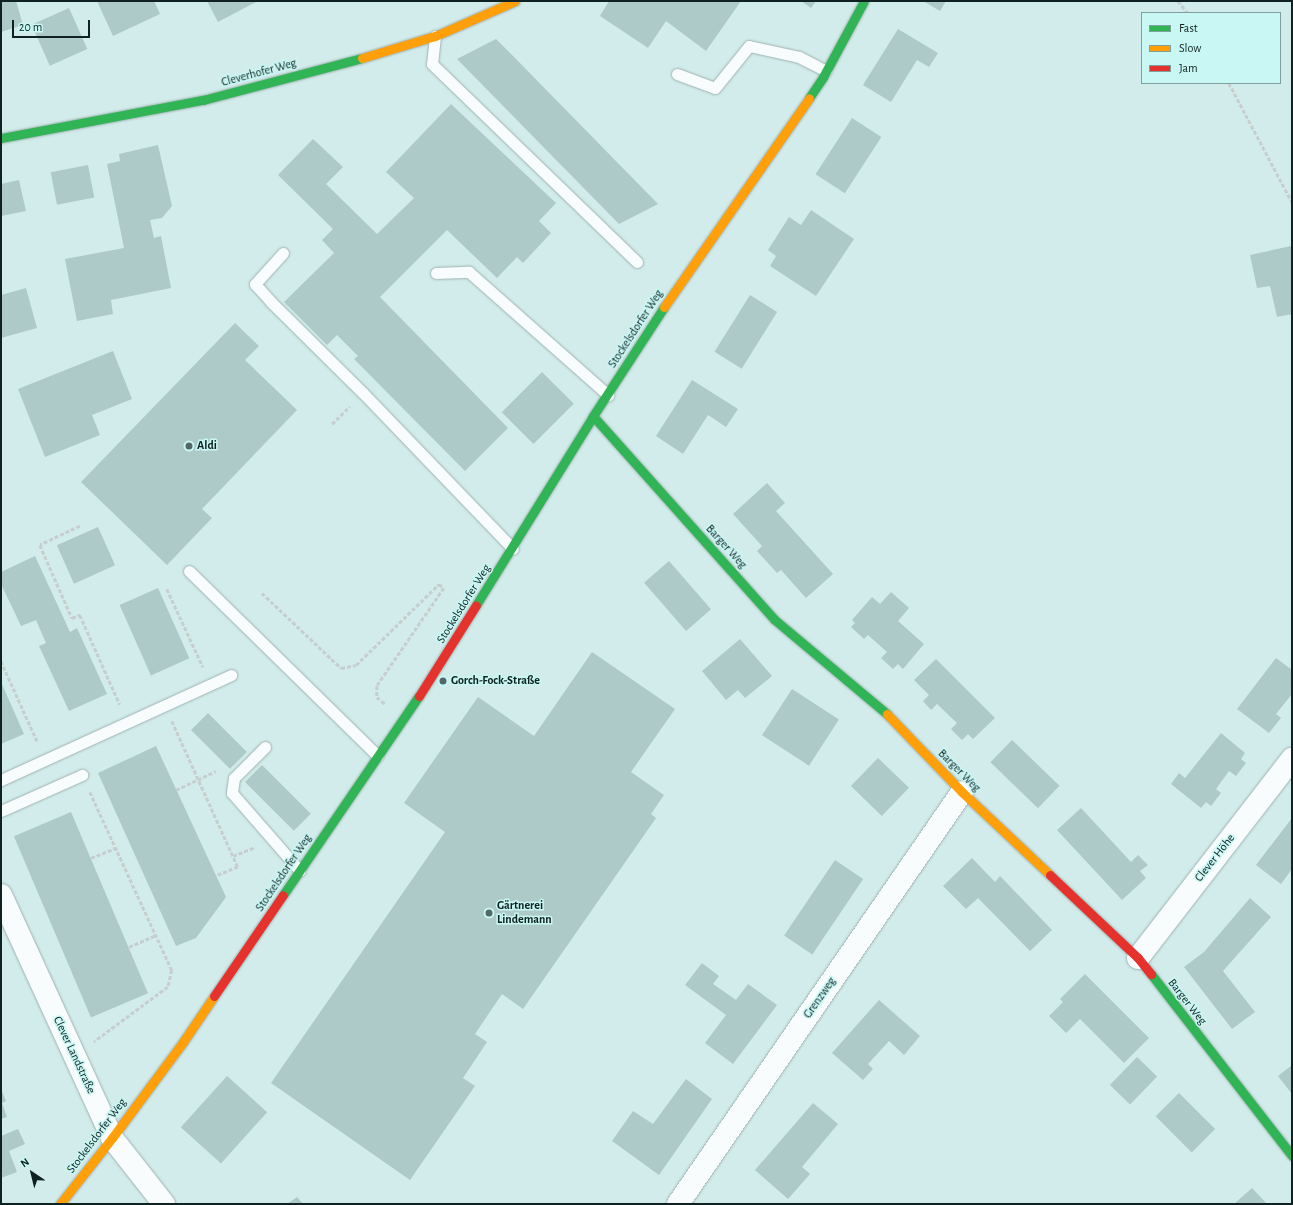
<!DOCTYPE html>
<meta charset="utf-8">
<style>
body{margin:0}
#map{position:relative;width:1293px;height:1205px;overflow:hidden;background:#d2eceb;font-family:"Alegreya Sans",sans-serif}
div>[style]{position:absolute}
.building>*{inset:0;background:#adc9c8;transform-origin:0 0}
.path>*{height:2.5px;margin-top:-1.25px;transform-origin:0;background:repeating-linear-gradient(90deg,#c7cfce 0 4px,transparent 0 6px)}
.roads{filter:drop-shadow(0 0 1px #9eb2b1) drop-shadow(0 0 1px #9eb2b1)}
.lane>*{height:11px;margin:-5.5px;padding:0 5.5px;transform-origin:5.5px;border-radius:5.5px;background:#f8fcfc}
.street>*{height:22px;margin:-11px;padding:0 11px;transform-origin:11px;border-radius:11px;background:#f8fcfc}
.fast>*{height:9px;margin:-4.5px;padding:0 4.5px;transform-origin:4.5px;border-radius:4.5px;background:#30b455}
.slow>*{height:9px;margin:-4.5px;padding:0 4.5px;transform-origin:4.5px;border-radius:4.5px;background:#ff9f0a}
.jam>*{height:9px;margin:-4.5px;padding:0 4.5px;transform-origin:4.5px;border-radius:4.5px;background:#e5322d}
.dots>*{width:11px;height:11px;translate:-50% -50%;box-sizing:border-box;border:2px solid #c8f7f4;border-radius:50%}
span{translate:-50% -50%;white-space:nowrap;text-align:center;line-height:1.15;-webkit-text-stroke:3px #c8f7f4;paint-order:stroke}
.street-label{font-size:12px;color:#0f2121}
.poi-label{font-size:12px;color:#0f2121;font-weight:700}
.left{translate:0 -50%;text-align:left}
.frame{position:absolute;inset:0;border:2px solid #0f2121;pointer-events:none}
.legend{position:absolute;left:1141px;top:12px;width:140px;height:72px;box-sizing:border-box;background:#c8f7f4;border:1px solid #7ea1a0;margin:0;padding:5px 7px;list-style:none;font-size:12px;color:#0f2121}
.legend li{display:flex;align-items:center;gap:8px;height:20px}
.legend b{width:20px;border:1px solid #7ea1a0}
.north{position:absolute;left:12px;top:1153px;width:40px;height:40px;-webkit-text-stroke:3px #c8f7f4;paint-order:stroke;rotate:325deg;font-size:11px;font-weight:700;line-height:16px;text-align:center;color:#0f2121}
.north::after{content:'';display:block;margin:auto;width:14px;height:18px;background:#0f2121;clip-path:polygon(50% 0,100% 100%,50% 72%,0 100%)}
.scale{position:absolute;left:12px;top:20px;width:78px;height:18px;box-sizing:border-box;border:2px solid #0f2121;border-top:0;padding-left:5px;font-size:12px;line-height:14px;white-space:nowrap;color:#0f2121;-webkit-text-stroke:3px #c8f7f4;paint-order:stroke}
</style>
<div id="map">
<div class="building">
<div style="clip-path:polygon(1px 1px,16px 1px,23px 25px,1px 32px)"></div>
<div style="clip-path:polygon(97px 1px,154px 1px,160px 14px,113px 36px)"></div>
<div style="clip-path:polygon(207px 1px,258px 1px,218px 22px)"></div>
<div style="clip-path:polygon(609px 1px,741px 1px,706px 51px,666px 21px,648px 48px,600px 16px)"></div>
<div style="clip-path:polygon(801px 1px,816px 1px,811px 8px)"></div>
<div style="clip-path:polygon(923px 1px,946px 1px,940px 11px)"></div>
<div style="left:69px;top:8px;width:45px;height:41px;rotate:66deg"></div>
<div style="clip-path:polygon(898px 29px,938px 53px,929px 67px,917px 60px,891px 102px,863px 85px)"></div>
<div style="clip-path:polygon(496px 39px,514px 57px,658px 204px,619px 224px,457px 59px)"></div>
<div style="clip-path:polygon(451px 104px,556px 203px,539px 221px,551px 233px,523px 263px,517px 257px,497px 278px,447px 230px,380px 297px,508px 428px,465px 471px,354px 359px,358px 356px,337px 335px,327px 345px,284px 302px,334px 253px,322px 240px,333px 229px,278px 175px,313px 139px,343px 167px,326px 184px,377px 234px,414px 198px,386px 172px)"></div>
<div style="left:852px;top:118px;width:35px;height:67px;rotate:33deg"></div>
<div style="clip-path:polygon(158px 145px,172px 206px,162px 218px,150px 220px,154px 238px,161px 236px,171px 288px,111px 300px,113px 314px,77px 321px,65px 259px,124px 248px,107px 164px,120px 161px,119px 154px)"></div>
<div style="left:88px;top:165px;width:33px;height:38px;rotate:79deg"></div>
<div style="clip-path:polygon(19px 180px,26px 211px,1px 216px,1px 184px)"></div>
<div style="clip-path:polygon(811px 210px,854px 239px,816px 296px,770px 266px,776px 256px,768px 250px,789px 217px,801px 225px)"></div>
<div style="clip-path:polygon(1291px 246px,1292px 314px,1277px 317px,1270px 286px,1257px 288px,1250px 255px)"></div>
<div style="clip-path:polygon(26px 288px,37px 328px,1px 338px,1px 295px)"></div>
<div style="left:750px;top:295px;width:32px;height:67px;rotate:32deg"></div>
<div style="clip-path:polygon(235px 323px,259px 346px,245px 360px,297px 410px,202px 509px,212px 518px,167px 565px,81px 482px)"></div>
<div style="clip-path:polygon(113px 351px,132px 399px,92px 415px,100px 435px,45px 457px,18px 389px)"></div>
<div style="left:542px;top:372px;width:45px;height:57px;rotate:45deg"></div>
<div style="clip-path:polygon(692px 380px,738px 409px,726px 427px,708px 415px,683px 454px,656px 436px)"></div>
<div style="clip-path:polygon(767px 483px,785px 503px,776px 511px,833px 574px,806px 598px,781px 570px,777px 573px,757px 551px,762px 546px,733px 514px)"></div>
<div style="left:98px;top:527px;width:42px;height:45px;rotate:66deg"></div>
<div style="clip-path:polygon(35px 556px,70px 632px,77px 628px,107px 694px,69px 711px,39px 646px,46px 643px,36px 620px,21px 626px,1px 584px,1px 572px)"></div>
<div style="left:669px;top:561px;width:64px;height:33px;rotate:49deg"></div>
<div style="left:158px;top:588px;width:77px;height:42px;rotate:66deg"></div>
<div style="clip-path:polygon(891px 592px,909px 608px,898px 621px,924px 644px,903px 669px,898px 664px,893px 669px,881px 658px,887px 652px,868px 635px,864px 639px,851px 627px,855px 623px,852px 620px,872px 597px,880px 604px)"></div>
<div style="clip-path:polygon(740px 639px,772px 676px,745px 698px,738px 690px,726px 700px,702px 671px)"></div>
<div style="clip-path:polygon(592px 652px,675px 709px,631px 772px,664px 795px,651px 814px,656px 818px,523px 1009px,502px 994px,475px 1034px,487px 1042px,463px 1078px,475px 1086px,410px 1180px,271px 1083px,445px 832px,404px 803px,478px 697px,534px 736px)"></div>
<div style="clip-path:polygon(1276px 658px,1292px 670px,1292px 694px,1276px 714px,1281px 718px,1269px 733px,1237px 709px)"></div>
<div style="clip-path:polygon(936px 659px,995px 718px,973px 739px,968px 734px,962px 740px,951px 729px,957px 723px,937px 704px,931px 710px,923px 701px,929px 695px,914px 680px)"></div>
<div style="clip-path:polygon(1px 682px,24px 734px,1px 744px)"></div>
<div style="left:792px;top:689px;width:56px;height:55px;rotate:33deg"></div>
<div style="left:208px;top:713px;width:55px;height:24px;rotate:45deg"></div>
<div style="clip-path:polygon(1221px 733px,1245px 753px,1241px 759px,1246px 763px,1236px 776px,1229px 771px,1216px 789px,1221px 793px,1211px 806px,1206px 802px,1201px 808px,1171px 784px,1179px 773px,1185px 778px)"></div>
<div style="left:1012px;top:740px;width:66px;height:31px;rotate:44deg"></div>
<div style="clip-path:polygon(156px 746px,226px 897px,196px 938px,176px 946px,98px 773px)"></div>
<div style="left:878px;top:758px;width:43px;height:39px;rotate:44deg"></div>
<div style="left:262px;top:765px;width:69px;height:24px;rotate:45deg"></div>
<div style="clip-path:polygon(1081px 808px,1131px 862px,1138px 855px,1148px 865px,1140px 871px,1146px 878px,1122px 900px,1057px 830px)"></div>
<div style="left:71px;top:812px;width:197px;height:62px;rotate:67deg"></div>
<div style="clip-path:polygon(1292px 818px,1292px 869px,1281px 884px,1256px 865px)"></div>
<div style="clip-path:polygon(972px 858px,995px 882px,1000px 876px,1052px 930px,1030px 951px,978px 898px,966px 909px,943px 886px)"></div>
<div style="left:835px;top:860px;width:34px;height:91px;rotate:34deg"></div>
<div style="clip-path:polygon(1250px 898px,1271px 917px,1223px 971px,1255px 1012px,1232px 1029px,1184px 967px,1204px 952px)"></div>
<div style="clip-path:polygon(702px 963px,719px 976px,713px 984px,736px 1000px,748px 984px,777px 1005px,733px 1064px,705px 1043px,726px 1015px,685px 985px)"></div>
<div style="clip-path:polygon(1085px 974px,1149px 1038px,1124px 1063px,1080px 1019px,1066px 1033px,1049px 1016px,1063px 1002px,1060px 999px)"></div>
<div style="clip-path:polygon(879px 1000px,920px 1036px,904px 1055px,889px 1041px,868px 1064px,873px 1069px,863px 1080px,832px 1053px)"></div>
<div style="left:1137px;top:1057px;width:28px;height:39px;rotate:44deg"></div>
<div style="clip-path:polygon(1292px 1065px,1292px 1094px,1278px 1076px)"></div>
<div style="left:227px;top:1076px;width:54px;height:69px;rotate:42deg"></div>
<div style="clip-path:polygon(686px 1079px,712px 1099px,659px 1175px,612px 1141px,633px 1111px,653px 1124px)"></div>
<div style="clip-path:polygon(1px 1089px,6px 1101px,2px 1103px,7px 1117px,1px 1119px)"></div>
<div style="left:1179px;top:1093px;width:51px;height:33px;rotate:45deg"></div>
<div style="clip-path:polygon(813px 1103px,838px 1124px,802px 1167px,810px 1174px,788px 1199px,755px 1170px)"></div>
<div style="clip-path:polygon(18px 1129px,25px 1144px,9px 1151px,17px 1172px,1px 1178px,1px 1136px)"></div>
<div style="clip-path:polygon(1252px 1188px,1267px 1204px,1234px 1204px)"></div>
<div style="clip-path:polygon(297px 1197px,303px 1204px,287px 1204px)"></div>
</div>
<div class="path">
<div style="left:1178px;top:1px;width:16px;rotate:50deg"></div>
<div style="left:1229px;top:83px;width:135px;rotate:62.1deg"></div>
<div style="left:332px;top:424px;width:25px;rotate:-45deg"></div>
<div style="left:80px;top:526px;width:44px;rotate:154.6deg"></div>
<div style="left:40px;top:545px;width:80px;rotate:66.3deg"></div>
<div style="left:72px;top:618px;width:9px;rotate:-21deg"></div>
<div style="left:80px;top:615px;width:98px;rotate:66deg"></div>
<div style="left:167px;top:589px;width:86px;rotate:65.2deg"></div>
<div style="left:262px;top:593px;width:109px;rotate:43.5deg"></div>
<div style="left:341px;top:668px;width:15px;rotate:-11deg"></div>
<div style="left:356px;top:665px;width:116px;rotate:-44.3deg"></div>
<div style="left:439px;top:584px;width:6px;rotate:39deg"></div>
<div style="left:444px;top:588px;width:119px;rotate:124.4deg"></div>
<div style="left:377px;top:686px;width:11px;rotate:90deg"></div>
<div style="left:377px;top:697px;width:11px;rotate:41deg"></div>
<div style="left:1px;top:661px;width:90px;rotate:65.7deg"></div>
<div style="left:172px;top:721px;width:160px;rotate:65.7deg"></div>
<div style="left:238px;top:867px;width:24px;rotate:158deg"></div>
<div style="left:176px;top:790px;width:44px;rotate:-25.4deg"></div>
<div style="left:90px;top:792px;width:196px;rotate:65.3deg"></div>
<div style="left:172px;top:970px;width:17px;rotate:103deg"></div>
<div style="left:168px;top:987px;width:92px;rotate:143.4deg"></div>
<div style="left:233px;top:856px;width:24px;rotate:-22deg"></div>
<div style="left:91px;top:858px;width:27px;rotate:-22deg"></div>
<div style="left:129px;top:947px;width:30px;rotate:-24deg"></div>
</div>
<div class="roads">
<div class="lane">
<div style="left:435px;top:36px;width:28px;rotate:96deg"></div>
<div style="left:432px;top:64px;width:285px;rotate:44deg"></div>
<div style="left:677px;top:74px;width:40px;rotate:20.2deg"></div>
<div style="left:715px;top:88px;width:54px;rotate:-51deg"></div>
<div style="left:749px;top:46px;width:51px;rotate:12.4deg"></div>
<div style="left:799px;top:57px;width:30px;rotate:27deg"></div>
<div style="left:283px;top:253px;width:42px;rotate:132.1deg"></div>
<div style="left:255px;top:284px;width:24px;rotate:48deg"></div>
<div style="left:271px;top:302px;width:129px;rotate:44.7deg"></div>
<div style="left:363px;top:393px;width:216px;rotate:46.1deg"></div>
<div style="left:436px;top:273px;width:33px;rotate:-2deg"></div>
<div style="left:469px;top:272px;width:186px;rotate:41.5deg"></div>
<div style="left:189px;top:571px;width:264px;rotate:44.4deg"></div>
<div style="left:265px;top:747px;width:44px;rotate:135deg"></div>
<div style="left:234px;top:778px;width:15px;rotate:98deg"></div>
<div style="left:232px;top:793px;width:103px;rotate:48.9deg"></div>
<div style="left:1px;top:780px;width:253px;rotate:-24.5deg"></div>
<div style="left:1px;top:811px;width:89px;rotate:-24deg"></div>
</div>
<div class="street">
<div style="left:1px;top:895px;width:267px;rotate:65.4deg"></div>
<div style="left:112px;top:1138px;width:84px;rotate:51.8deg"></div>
<div style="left:1138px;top:958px;width:252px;rotate:-52.3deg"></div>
<div style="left:678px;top:1204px;width:500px;rotate:-55.42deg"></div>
</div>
<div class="fast">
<div style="left:809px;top:98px;width:25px;rotate:-56deg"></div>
<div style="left:823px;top:77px;width:86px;rotate:-61.7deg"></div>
<div style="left:1px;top:138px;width:206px;rotate:-10.7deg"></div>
<div style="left:203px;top:100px;width:164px;rotate:-14.8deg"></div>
<div style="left:593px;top:416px;width:273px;rotate:48.3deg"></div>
<div style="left:775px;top:620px;width:146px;rotate:40deg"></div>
<div style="left:476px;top:605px;width:222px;rotate:-58.2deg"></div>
<div style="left:593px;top:416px;width:130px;rotate:-56.9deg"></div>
<div style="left:283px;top:895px;width:241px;rotate:-55.7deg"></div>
<div style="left:1151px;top:974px;width:230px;rotate:52.2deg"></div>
</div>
<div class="slow">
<div style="left:362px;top:58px;width:76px;rotate:-16.8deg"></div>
<div style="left:435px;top:36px;width:87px;rotate:-23.6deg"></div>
<div style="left:664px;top:307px;width:254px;rotate:-55.2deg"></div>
<div style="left:887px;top:714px;width:108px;rotate:46.1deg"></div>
<div style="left:962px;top:792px;width:121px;rotate:43.3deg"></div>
<div style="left:60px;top:1204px;width:84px;rotate:-51.8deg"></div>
<div style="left:112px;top:1138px;width:119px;rotate:-53.5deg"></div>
<div style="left:183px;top:1042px;width:55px;rotate:-56deg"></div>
</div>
<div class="jam">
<div style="left:419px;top:696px;width:107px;rotate:-57.9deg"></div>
<div style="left:1050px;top:875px;width:121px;rotate:43.3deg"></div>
<div style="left:1138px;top:958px;width:21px;rotate:51deg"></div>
<div style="left:214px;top:996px;width:122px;rotate:-55.7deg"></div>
</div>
</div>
<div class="dots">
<div style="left:189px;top:446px;background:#536868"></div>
<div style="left:443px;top:681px;background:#536868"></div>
<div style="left:489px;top:913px;background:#536868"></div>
</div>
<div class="street-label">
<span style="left:259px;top:73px;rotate:-15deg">Cleverhofer Weg</span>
<span style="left:636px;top:329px;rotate:-57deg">Stockelsdorfer Weg</span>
<span style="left:726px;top:547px;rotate:48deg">Barger Weg</span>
<span style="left:464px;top:604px;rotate:-58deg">Stockelsdorfer Weg</span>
<span style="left:959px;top:771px;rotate:45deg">Barger Weg</span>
<span style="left:1215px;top:858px;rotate:-52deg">Clever Höhe</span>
<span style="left:284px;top:873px;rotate:-56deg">Stockelsdorfer Weg</span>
<span style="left:820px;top:998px;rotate:-55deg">Grenzweg</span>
<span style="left:1187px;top:1002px;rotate:52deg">Barger Weg</span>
<span style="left:74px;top:1055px;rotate:65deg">Clever Landstraße</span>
<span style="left:97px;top:1136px;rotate:-53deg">Stockelsdorfer Weg</span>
</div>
<div class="poi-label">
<span class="left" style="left:197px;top:446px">Aldi</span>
<span class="left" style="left:451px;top:681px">Gorch-Fock-Straße</span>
<span class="left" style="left:497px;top:913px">Gärtnerei<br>Lindemann</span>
</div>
<div class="frame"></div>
<ul class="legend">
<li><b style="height:5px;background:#30b455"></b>Fast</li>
<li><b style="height:5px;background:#ff9f0a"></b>Slow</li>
<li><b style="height:5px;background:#e5322d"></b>Jam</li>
</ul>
<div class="north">N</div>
<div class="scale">20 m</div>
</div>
